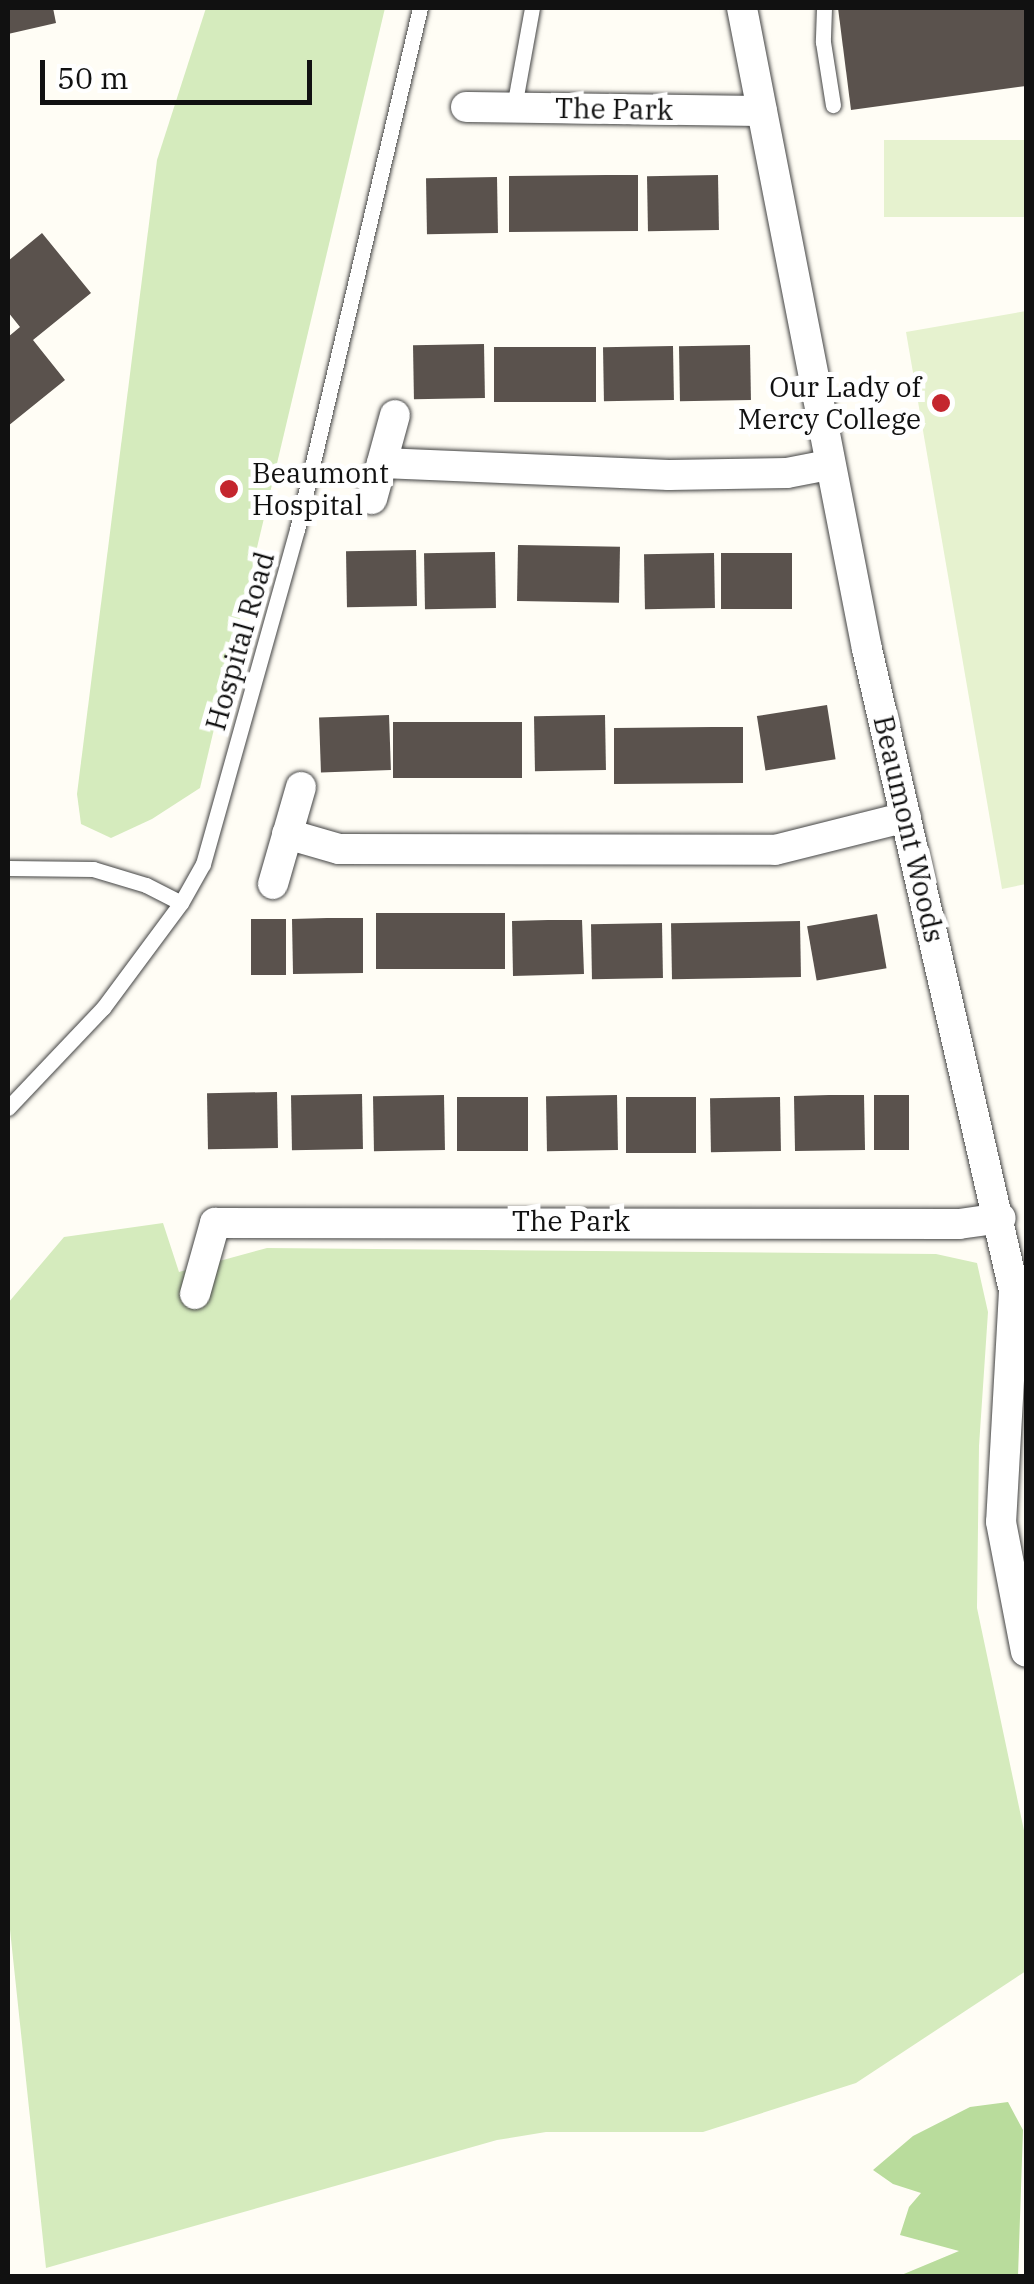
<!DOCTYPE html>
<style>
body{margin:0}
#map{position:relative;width:1034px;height:2284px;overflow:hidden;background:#fffdf5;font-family:"IBM Plex Serif",serif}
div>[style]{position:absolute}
.green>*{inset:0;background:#d5ebbd}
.forest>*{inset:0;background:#b9dc9c}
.pitch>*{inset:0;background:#e6f2cf;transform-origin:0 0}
.building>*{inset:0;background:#5a524d;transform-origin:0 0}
.roads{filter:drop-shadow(0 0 2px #444) drop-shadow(0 0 2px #444)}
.service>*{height:15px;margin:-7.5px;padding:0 7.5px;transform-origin:7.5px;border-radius:7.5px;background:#fff}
.minor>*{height:30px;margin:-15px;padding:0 15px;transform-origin:15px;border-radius:15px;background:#fff}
.dots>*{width:28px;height:28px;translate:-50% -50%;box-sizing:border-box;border:5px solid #fff;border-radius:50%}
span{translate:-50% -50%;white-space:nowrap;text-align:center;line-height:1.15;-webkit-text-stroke:10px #fff;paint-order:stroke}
.street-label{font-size:28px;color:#111}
.poi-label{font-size:28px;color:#111}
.right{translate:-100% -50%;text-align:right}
.left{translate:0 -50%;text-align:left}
.frame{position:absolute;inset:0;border:10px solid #111;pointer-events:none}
.scale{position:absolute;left:40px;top:60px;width:272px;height:45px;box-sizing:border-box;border:5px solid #111;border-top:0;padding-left:12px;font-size:30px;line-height:35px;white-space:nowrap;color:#111;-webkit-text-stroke:8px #fff;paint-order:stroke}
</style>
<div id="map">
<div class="green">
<div style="clip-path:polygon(206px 8px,385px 8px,200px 788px,152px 819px,111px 838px,81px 824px,77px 794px,157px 160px)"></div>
<div style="clip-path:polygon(163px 1223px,179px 1272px,267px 1248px,936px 1254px,977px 1263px,988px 1312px,979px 1446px,977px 1608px,1026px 1840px,1026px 1971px,856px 2083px,703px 2132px,546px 2132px,497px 2140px,46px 2268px,8px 1911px,8px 1303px,64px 1237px)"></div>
</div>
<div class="forest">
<div style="clip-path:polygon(1008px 2102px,1023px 2130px,1018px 2276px,899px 2276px,959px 2251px,900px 2235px,909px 2207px,921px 2193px,893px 2184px,873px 2170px,913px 2136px,970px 2107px)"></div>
</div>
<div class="pitch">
<div style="left:1026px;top:140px;width:77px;height:142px;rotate:90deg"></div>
<div style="clip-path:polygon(1026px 311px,1026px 884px,1002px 889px,906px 332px)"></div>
</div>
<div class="building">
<div style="clip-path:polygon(8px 8px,53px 8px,56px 23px,8px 34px)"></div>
<div style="clip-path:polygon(838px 8px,1026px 8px,1026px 86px,851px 110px)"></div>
<div style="clip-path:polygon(606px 175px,638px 175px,638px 231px,509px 232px,509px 176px)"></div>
<div style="left:718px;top:175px;width:55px;height:71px;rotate:89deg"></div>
<div style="left:497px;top:177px;width:56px;height:71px;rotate:89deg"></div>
<div style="clip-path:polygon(42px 233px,91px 293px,33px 340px,65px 380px,8px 426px,8px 337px,20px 327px,8px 312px,8px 261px)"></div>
<div style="left:484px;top:344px;width:54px;height:71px;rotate:89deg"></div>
<div style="left:750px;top:345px;width:55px;height:71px;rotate:89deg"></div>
<div style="left:673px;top:346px;width:54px;height:70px;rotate:89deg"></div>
<div style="left:494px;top:347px;width:102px;height:55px"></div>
<div style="left:518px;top:545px;width:102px;height:56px;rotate:1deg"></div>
<div style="left:416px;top:550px;width:56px;height:70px;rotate:89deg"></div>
<div style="left:495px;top:552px;width:56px;height:71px;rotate:89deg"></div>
<div style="left:714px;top:553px;width:55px;height:70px;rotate:89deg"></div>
<div style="left:721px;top:553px;width:71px;height:56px"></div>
<div style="left:827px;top:705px;width:55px;height:71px;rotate:81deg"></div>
<div style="left:389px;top:715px;width:55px;height:70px;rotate:88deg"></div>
<div style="left:605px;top:715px;width:55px;height:71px;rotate:89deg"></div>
<div style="left:393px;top:722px;width:129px;height:56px"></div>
<div style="clip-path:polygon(712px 727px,743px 727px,743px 783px,614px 784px,614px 728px)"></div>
<div style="left:505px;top:913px;width:56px;height:129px;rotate:90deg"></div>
<div style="left:877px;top:914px;width:55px;height:71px;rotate:80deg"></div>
<div style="clip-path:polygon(327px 918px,363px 918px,363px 973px,293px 974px,292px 919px)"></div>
<div style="left:251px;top:919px;width:35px;height:56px"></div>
<div style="clip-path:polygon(548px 920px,582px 920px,584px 974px,513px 976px,512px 921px)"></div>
<div style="left:800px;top:921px;width:56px;height:129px;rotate:89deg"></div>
<div style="left:662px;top:923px;width:55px;height:71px;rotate:89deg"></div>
<div style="left:277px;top:1092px;width:56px;height:70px;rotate:89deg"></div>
<div style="left:362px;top:1094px;width:55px;height:71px;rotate:89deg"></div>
<div style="left:444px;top:1095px;width:55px;height:71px;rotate:89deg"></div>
<div style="left:617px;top:1095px;width:55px;height:71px;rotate:89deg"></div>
<div style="clip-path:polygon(829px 1095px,864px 1095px,865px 1150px,795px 1151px,794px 1096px)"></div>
<div style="left:874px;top:1095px;width:35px;height:55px"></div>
<div style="left:528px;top:1097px;width:54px;height:71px;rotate:90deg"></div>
<div style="left:626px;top:1097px;width:70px;height:56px"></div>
<div style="left:780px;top:1097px;width:54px;height:70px;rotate:89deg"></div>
</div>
<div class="roads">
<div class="service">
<div style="left:824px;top:8px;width:34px;rotate:92deg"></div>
<div style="left:823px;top:42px;width:64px;rotate:81deg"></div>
<div style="left:514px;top:107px;width:101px;rotate:-79.7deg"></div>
<div style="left:8px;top:868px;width:85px;rotate:0.7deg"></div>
<div style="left:93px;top:869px;width:55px;rotate:16.8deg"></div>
<div style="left:146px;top:885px;width:39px;rotate:27deg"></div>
<div style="left:8px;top:1108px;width:138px;rotate:-46.5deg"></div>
<div style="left:103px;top:1008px;width:131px;rotate:-53.4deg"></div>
<div style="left:181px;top:903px;width:45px;rotate:-60.6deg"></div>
<div style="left:203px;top:864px;width:347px;rotate:-74.3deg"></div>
<div style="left:297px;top:530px;width:536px;rotate:-76.74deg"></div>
</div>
<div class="minor">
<div style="left:742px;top:8px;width:653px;rotate:78.97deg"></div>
<div style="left:867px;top:649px;width:659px;rotate:77.1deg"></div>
<div style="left:1014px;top:1291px;width:231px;rotate:93.2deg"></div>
<div style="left:1001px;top:1522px;width:132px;rotate:79.1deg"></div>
<div style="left:466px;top:107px;width:296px;rotate:0.8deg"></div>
<div style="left:382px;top:463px;width:287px;rotate:2.4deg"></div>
<div style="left:669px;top:475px;width:118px;rotate:-1deg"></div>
<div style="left:787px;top:473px;width:42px;rotate:-11deg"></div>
<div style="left:372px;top:499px;width:87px;rotate:-74.7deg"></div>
<div style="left:287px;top:834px;width:54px;rotate:16.1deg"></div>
<div style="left:339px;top:849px;width:436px;rotate:0.1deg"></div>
<div style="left:775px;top:850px;width:135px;rotate:-14.1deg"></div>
<div style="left:273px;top:884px;width:101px;rotate:-73.9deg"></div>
<div style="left:195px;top:1294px;width:74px;rotate:-74.3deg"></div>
<div style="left:215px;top:1223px;width:744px;rotate:0.08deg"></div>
<div style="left:959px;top:1224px;width:42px;rotate:-8.1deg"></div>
</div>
</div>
<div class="dots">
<div style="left:941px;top:403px;background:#c4262e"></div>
<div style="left:229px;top:489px;background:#c4262e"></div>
</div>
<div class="street-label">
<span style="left:614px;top:109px;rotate:1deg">The Park</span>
<span style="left:240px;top:641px;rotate:-74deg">Hospital Road</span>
<span style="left:909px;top:829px;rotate:77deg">Beaumont Woods</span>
<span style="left:571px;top:1221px">The Park</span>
</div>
<div class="poi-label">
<span class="right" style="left:921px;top:403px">Our Lady of<br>Mercy College</span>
<span class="left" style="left:252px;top:489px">Beaumont<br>Hospital</span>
</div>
<div class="frame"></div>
<div class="scale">50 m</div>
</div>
